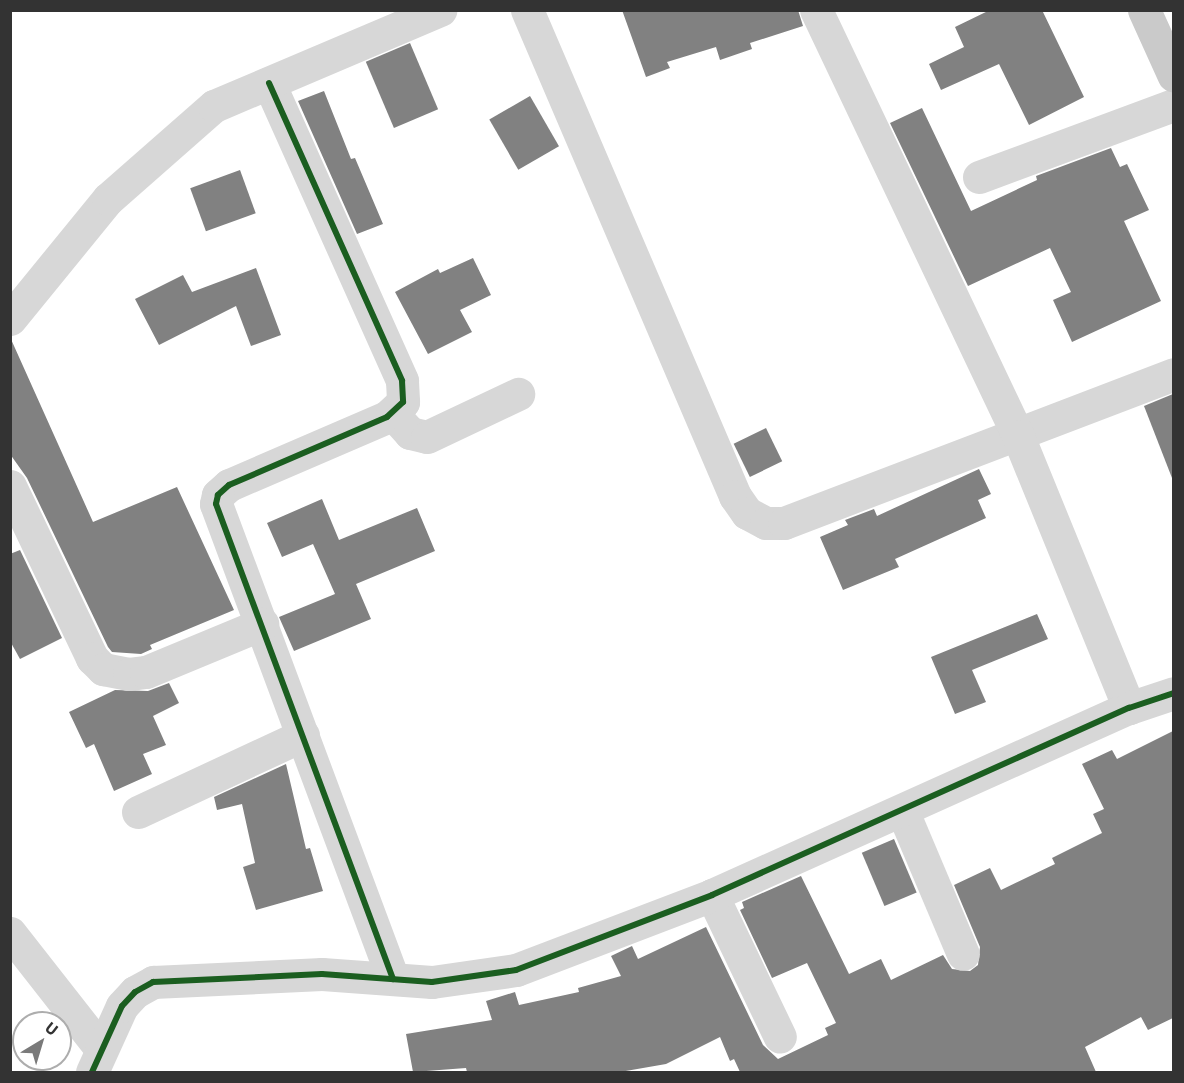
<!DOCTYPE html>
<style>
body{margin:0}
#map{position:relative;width:1184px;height:1083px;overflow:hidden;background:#fff;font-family:"IBM Plex Sans",sans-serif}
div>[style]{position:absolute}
.building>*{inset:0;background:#818181;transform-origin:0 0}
.minor>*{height:33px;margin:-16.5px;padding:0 16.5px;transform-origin:16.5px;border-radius:16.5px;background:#d7d7d7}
.primary>*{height:33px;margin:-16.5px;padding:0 16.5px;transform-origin:16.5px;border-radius:16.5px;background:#cacaca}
.cycleway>*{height:6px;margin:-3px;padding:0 3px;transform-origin:3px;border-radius:3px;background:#1b5e20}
span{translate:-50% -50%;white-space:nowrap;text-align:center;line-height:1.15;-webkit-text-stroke:6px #fff;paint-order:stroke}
.frame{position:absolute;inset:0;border:12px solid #333;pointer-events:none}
.north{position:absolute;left:12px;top:1011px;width:60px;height:60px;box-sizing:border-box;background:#fff;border:2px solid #adadad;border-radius:50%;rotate:38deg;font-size:16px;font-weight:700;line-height:24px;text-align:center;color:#333}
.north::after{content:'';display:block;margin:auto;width:21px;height:27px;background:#7a7a7a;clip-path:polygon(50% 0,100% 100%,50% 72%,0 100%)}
</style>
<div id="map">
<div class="building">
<div style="clip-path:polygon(622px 10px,798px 10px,803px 26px,750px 43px,752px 49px,720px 60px,716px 47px,667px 62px,670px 68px,646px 77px)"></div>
<div style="clip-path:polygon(990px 10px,1042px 10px,1084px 97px,1029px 125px,999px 64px,941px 90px,929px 64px,964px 47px,955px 27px)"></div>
<div style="left:410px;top:43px;width:72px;height:48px;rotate:67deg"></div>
<div style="clip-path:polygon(324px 91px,351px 159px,355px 158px,383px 224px,357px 234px,298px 101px)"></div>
<div style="left:530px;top:96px;width:58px;height:47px;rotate:60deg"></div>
<div style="clip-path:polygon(922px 108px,971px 211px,1037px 180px,1036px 176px,1111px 148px,1120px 167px,1127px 164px,1149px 210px,1124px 221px,1161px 301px,1072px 342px,1053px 300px,1071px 292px,1050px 248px,968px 286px,890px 123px)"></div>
<div style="left:240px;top:170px;width:46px;height:53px;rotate:70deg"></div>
<div style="clip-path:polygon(473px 258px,491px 295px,460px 310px,472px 332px,428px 354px,395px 292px,438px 269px,440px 273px)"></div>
<div style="clip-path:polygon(256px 268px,281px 335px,251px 346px,236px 306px,159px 345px,135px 299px,183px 275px,192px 292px)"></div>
<div style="clip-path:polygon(10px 337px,93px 522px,177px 487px,234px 610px,150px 645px,152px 649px,141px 654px,112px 652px,108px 647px,27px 478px,10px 454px)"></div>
<div style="clip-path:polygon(1173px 394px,1173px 478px,1172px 478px,1144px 406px)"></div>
<div style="left:766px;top:428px;width:37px;height:36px;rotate:64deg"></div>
<div style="clip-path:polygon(979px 469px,991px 494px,978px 500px,986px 518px,895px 559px,899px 567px,843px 590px,820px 537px,848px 525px,845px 520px,874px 509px,877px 516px)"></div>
<div style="clip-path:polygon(322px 499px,339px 540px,417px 508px,435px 551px,356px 584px,371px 619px,294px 651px,279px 617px,335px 594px,313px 544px,282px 557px,267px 523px)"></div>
<div style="clip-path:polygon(20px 550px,62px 638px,20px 659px,10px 641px,10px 554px)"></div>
<div style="clip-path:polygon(1037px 614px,1048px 639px,972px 670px,986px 702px,955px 714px,931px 657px)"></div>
<div style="clip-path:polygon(169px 683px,179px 703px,153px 716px,166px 745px,143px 754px,152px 774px,114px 791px,94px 744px,86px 748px,69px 712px,115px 690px,148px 691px)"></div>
<div style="clip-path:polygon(1173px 731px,1173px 1018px,1148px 1030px,1141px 1017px,1085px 1047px,1096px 1072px,740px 1072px,734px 1059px,730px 1061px,720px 1037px,666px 1064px,620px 1072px,467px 1072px,466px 1068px,413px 1072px,406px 1034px,492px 1020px,486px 1001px,515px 992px,519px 1005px,579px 992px,578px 988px,621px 976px,611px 956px,632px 946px,638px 959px,706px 927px,763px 1045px,778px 1059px,828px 1035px,825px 1028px,836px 1023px,807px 963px,772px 978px,740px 910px,744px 908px,742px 902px,801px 876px,849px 974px,881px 959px,891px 980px,943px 955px,952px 969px,970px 971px,978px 965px,980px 947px,954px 885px,990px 868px,1001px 890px,1055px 864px,1052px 858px,1102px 833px,1093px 814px,1104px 809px,1082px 764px,1112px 750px,1117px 759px)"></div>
<div style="clip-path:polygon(286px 764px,306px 849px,310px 848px,323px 891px,256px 910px,243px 867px,255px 863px,242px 804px,217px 810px,214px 797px)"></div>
<div style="left:894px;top:839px;width:58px;height:35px;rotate:67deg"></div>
</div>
<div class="minor">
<div style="left:527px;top:10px;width:529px;rotate:66.83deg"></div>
<div style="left:735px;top:496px;width:21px;rotate:55deg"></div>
<div style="left:747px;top:513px;width:21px;rotate:28deg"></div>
<div style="left:766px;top:523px;width:18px"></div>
<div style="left:784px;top:523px;width:417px;rotate:-20.9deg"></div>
<div style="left:816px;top:10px;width:471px;rotate:64.6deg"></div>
<div style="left:1018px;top:436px;width:294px;rotate:67.8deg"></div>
<div style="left:269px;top:83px;width:326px;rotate:65.9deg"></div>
<div style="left:402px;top:381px;width:21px;rotate:87deg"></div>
<div style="left:403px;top:402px;width:22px;rotate:137deg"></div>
<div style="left:387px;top:417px;width:172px;rotate:156.7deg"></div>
<div style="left:229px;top:485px;width:15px;rotate:138deg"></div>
<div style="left:218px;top:495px;width:9px;rotate:103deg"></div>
<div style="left:216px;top:504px;width:507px;rotate:69.56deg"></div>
<div style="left:979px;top:177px;width:208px;rotate:-20.3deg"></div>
<div style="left:10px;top:319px;width:155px;rotate:-50.8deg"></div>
<div style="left:108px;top:199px;width:141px;rotate:-41.3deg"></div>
<div style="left:214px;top:106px;width:246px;rotate:-23deg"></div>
<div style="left:392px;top:413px;width:27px;rotate:48deg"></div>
<div style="left:410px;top:433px;width:17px;rotate:13deg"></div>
<div style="left:427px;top:437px;width:101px;rotate:-25.3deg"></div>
<div style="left:10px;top:486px;width:191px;rotate:64.5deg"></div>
<div style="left:92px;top:658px;width:16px;rotate:45deg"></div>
<div style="left:103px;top:669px;width:26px;rotate:11deg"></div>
<div style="left:129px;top:674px;width:17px;rotate:-7deg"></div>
<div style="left:146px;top:672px;width:126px;rotate:-22.5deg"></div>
<div style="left:138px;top:812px;width:182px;rotate:-25deg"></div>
<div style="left:903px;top:812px;width:154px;rotate:67.1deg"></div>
<div style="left:712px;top:895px;width:157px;rotate:64.4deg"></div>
<div style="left:10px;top:933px;width:147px;rotate:51.9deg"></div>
<div style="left:92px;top:1072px;width:72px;rotate:-65.6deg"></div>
<div style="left:122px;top:1006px;width:19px;rotate:-47deg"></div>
<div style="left:135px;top:992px;width:21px;rotate:-29deg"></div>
<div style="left:153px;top:982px;width:169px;rotate:-2.7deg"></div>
<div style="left:322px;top:974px;width:110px;rotate:4.2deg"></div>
<div style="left:432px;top:982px;width:85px;rotate:-8.1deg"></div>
<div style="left:516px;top:970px;width:210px;rotate:-20.9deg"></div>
<div style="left:712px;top:895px;width:457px;rotate:-24.2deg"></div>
<div style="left:1129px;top:708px;width:47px;rotate:-18.4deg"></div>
</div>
<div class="primary">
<div style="left:1144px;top:10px;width:72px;rotate:65.6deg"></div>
</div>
<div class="cycleway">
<div style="left:269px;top:83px;width:326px;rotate:65.9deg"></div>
<div style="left:402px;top:381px;width:21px;rotate:87deg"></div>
<div style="left:403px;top:402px;width:22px;rotate:137deg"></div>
<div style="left:387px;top:417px;width:172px;rotate:156.7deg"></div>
<div style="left:229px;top:485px;width:15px;rotate:138deg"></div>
<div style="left:218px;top:495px;width:9px;rotate:103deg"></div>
<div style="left:216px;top:504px;width:507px;rotate:69.56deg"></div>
<div style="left:92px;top:1072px;width:72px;rotate:-65.6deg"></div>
<div style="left:122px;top:1006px;width:19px;rotate:-47deg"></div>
<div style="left:135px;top:992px;width:21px;rotate:-29deg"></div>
<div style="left:153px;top:982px;width:169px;rotate:-2.7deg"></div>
<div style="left:322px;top:974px;width:110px;rotate:4.2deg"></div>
<div style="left:432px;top:982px;width:85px;rotate:-8.1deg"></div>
<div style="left:516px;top:970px;width:210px;rotate:-20.9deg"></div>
<div style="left:712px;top:895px;width:457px;rotate:-24.2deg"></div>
<div style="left:1129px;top:708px;width:47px;rotate:-18.4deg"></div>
</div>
<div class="frame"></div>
<div class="north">U</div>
</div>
